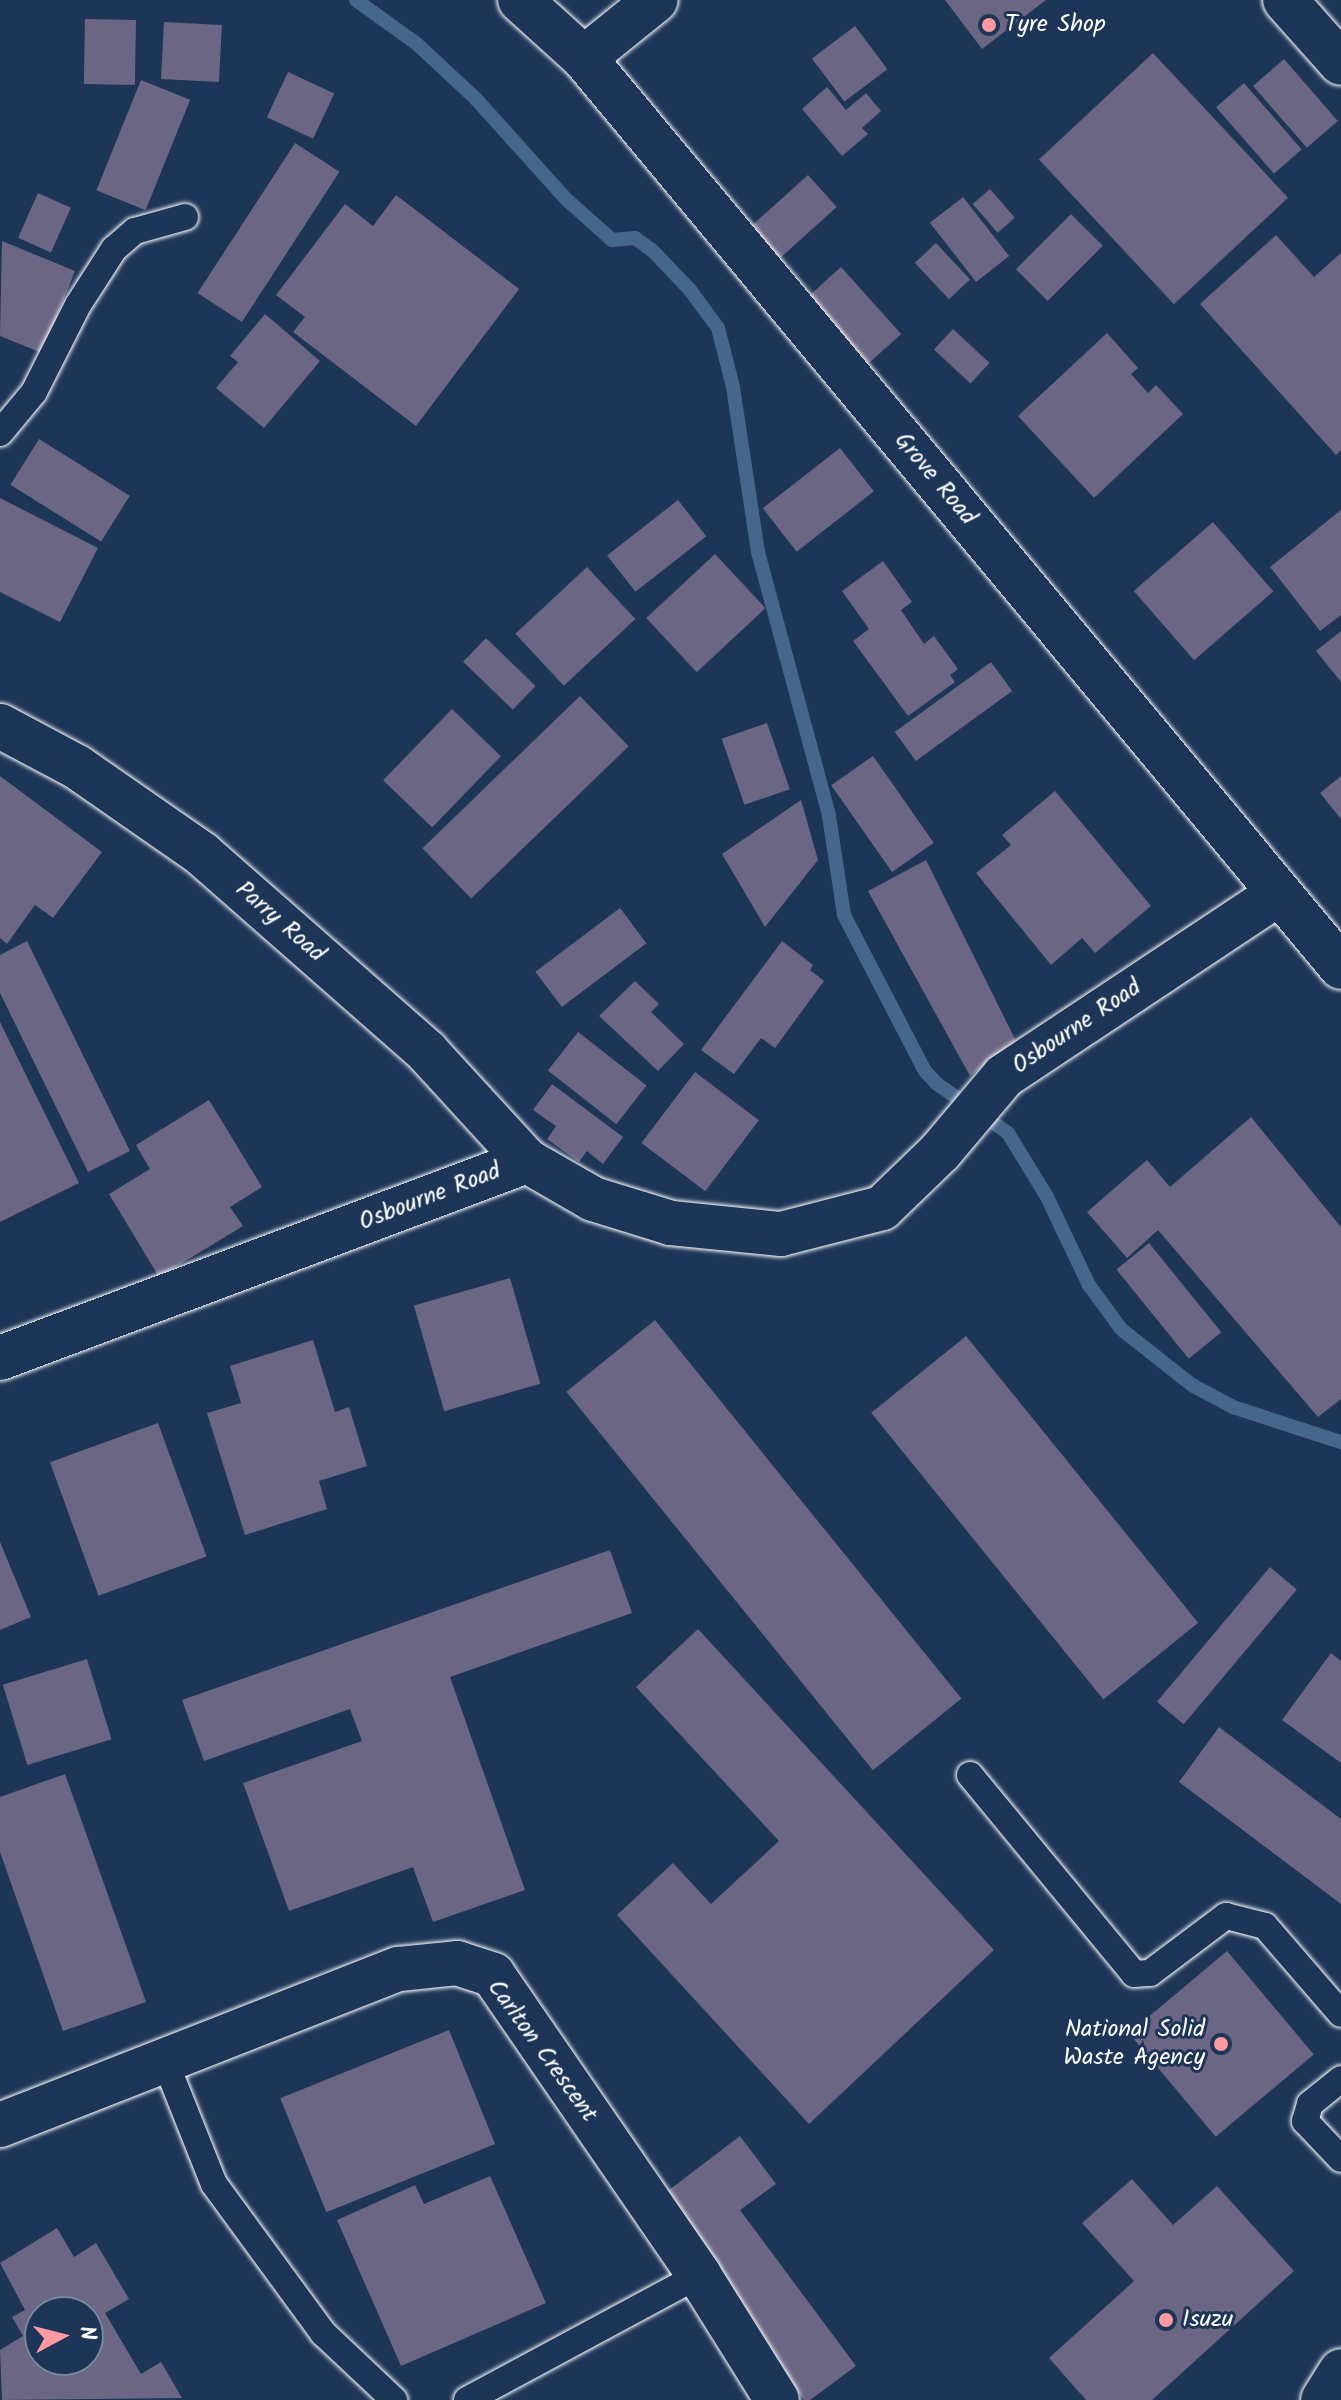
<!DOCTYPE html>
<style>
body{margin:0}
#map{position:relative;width:1341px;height:2400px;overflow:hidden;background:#1d3557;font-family:Kalam,sans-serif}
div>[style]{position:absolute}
.stream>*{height:14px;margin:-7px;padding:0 7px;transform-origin:7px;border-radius:7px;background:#45678b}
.building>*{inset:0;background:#6b6683;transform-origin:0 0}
.roads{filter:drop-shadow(0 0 2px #fff) drop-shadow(0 0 2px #fff)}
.lane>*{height:26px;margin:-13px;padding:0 13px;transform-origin:13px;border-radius:13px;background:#1d3557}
.street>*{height:44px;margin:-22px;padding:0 22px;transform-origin:22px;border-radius:22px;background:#1d3557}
.primary>*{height:44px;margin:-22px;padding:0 22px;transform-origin:22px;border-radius:22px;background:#1d3557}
.dots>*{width:22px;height:22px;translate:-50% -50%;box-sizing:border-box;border:4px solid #1d3557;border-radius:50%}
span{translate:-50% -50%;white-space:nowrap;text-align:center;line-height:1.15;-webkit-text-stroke:6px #1d3557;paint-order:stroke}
.poi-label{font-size:24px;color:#fff}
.left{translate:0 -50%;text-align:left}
.right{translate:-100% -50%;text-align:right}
.street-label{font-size:24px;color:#fff}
.north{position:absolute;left:24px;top:2296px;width:80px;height:80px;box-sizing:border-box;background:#1d3557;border:2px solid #77869a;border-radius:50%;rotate:83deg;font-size:22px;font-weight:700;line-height:32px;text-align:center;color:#fff}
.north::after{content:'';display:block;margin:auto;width:28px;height:36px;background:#ff9aa2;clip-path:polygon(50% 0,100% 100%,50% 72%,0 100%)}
</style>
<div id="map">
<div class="stream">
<div style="left:356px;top:0;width:75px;rotate:35.8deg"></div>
<div style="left:417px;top:44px;width:81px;rotate:43deg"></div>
<div style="left:476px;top:99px;width:135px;rotate:48deg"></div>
<div style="left:566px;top:199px;width:62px;rotate:41.7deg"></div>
<div style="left:612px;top:240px;width:23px;rotate:-5deg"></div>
<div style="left:635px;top:238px;width:22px;rotate:36deg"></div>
<div style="left:653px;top:251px;width:54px;rotate:46.5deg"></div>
<div style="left:690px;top:290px;width:47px;rotate:53.6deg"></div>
<div style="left:718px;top:328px;width:61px;rotate:75.7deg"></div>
<div style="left:733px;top:387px;width:167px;rotate:81.4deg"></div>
<div style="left:758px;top:552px;width:273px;rotate:74.9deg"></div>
<div style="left:829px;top:816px;width:100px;rotate:81.4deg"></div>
<div style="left:844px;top:915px;width:176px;rotate:62.6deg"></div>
<div style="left:925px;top:1071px;width:18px;rotate:47deg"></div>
<div style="left:937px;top:1084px;width:86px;rotate:34.6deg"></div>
<div style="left:1008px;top:1133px;width:75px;rotate:58.6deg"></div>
<div style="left:1047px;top:1197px;width:98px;rotate:64.5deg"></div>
<div style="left:1089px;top:1285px;width:54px;rotate:54deg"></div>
<div style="left:1121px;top:1329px;width:90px;rotate:38.3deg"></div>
<div style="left:1192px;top:1385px;width:47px;rotate:28.2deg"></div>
<div style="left:1233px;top:1407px;width:114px;rotate:18deg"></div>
</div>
<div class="building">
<div style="clip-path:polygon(945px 0,1046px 0,982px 49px)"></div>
<div style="left:85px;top:19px;width:51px;height:65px;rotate:1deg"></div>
<div style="left:164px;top:22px;width:58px;height:57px;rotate:3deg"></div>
<div style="left:855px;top:26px;width:54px;height:54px;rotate:53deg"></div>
<div style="left:1153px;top:53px;width:198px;height:156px;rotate:47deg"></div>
<div style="left:1284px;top:59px;width:82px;height:41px;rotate:49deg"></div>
<div style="left:288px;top:72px;width:51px;height:50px;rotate:25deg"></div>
<div style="left:141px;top:80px;width:53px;height:119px;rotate:22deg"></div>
<div style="left:1244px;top:83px;width:88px;height:37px;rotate:49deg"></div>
<div style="clip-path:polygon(827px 87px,846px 110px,866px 93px,881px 111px,862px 128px,868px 134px,842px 156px,802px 109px)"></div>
<div style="left:295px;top:143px;width:53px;height:179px;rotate:33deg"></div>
<div style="left:808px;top:175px;width:43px;height:77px;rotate:48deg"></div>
<div style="left:990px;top:189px;width:38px;height:23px;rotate:49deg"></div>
<div style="left:38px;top:193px;width:36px;height:49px;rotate:24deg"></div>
<div style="clip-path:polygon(396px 195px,519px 289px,416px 426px,293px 332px,305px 317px,276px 295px,345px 204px,373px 226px)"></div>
<div style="left:963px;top:197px;width:75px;height:42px;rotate:52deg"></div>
<div style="left:1071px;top:214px;width:45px;height:78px;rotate:45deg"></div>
<div style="clip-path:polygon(1276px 235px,1314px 277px,1341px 253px,1341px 450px,1336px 455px,1200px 304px)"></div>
<div style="clip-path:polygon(2px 241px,75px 271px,42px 353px,0 336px)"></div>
<div style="left:936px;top:243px;width:50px;height:29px;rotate:47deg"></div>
<div style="left:841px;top:267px;width:90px;height:44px;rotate:48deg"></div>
<div style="clip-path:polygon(265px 314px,320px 361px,264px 428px,216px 388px,238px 362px,230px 356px)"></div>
<div style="left:953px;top:329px;width:50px;height:28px;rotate:43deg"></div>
<div style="clip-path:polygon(1107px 333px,1138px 368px,1131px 374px,1148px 393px,1156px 385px,1183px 414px,1094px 498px,1018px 416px)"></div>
<div style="left:39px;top:439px;width:107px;height:54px;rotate:32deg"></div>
<div style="left:840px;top:448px;width:55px;height:98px;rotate:52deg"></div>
<div style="clip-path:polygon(0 498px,98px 548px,60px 622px,0 592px)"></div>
<div style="left:678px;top:500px;width:46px;height:90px;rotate:52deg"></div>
<div style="clip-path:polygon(1341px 510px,1341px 615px,1320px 631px,1270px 567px)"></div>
<div style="left:1213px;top:522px;width:92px;height:105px;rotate:49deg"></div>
<div style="left:715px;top:554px;width:74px;height:94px;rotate:47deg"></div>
<div style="clip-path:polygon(883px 561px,912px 602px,901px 610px,924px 644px,934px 636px,958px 669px,950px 675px,955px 682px,908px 716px,853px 641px,869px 629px,842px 591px)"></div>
<div style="left:587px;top:567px;width:71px;height:98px;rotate:47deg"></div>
<div style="clip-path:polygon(1341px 631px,1341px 682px,1316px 651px)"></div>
<div style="left:486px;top:638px;width:69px;height:33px;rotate:44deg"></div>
<div style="left:991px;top:662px;width:36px;height:119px;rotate:54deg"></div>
<div style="left:580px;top:696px;width:70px;height:219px;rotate:46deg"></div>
<div style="left:452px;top:709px;width:68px;height:99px;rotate:44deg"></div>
<div style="left:767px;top:723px;width:70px;height:48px;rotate:71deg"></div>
<div style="left:873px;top:756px;width:106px;height:51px;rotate:55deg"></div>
<div style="clip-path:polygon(0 776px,102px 852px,53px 918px,35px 905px,7px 944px,0 938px)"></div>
<div style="clip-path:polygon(1341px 776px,1341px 819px,1320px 793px)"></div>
<div style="clip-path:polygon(1055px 791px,1151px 906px,1095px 953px,1082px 938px,1051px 965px,976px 873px,1011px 845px,1002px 835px)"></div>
<div style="clip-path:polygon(801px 800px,818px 860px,765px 927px,722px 854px)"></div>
<div style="clip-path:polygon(926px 860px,1016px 1041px,970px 1076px,868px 891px)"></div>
<div style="left:620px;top:908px;width:44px;height:106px;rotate:53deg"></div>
<div style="clip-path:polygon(27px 941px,130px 1151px,88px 1172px,0 993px,0 955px)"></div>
<div style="clip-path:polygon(782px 941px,813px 965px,810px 970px,824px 981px,775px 1048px,761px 1038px,734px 1074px,701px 1050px)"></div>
<div style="clip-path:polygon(635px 981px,659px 1004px,651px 1012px,684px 1044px,658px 1071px,599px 1016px)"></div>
<div style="clip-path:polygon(0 1022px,79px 1183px,0 1222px)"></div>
<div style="left:578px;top:1032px;width:87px;height:49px;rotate:38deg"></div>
<div style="left:695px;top:1072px;width:80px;height:89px;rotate:37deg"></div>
<div style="clip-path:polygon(552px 1084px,623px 1137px,603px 1164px,587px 1151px,579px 1162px,547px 1139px,556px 1126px,533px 1110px)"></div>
<div style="clip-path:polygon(209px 1100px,262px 1187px,230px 1207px,243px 1226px,159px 1277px,109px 1194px,150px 1169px,136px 1145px)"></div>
<div style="clip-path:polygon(1251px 1117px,1341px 1227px,1341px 1399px,1318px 1417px,1158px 1230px,1127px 1258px,1087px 1212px,1147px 1160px,1170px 1187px)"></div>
<div style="left:1149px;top:1243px;width:115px;height:42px;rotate:51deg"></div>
<div style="left:510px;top:1278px;width:110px;height:100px;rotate:74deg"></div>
<div style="left:655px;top:1320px;width:487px;height:114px;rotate:51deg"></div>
<div style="left:966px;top:1336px;width:369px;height:122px;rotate:51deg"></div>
<div style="clip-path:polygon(313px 1340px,335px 1412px,349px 1407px,367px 1466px,319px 1481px,327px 1509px,245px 1535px,207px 1413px,241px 1403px,230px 1366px)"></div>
<div style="left:158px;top:1423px;width:142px;height:115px;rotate:70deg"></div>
<div style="clip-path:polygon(0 1542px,31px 1617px,0 1630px)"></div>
<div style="clip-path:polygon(610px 1550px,632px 1613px,450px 1677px,525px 1890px,433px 1922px,413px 1867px,289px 1911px,243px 1783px,362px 1741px,350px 1709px,204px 1761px,182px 1700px)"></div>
<div style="left:1270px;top:1567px;width:35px;height:176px;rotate:40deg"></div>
<div style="clip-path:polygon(698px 1629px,994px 1950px,809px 2124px,617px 1915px,673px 1863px,711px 1904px,779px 1841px,636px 1687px)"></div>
<div style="clip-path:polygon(1331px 1653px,1341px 1661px,1341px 1763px,1282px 1720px)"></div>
<div style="left:87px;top:1659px;width:84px;height:88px;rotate:73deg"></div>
<div style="clip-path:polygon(1219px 1727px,1341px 1819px,1341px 1904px,1179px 1782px)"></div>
<div style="clip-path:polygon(65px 1774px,146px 2002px,63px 2031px,0 1852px,0 1797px)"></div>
<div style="left:1227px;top:1951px;width:135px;height:128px;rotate:50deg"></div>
<div style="left:449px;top:2030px;width:123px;height:182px;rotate:68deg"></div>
<div style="clip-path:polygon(740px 2136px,776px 2184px,740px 2210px,856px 2366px,810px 2400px,804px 2400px,657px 2199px)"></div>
<div style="clip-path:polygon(490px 2176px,546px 2303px,401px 2366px,337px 2220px,415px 2185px,424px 2204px)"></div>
<div style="clip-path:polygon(1132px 2179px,1173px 2225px,1217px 2186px,1294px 2271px,1152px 2400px,1086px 2400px,1049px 2358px,1134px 2281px,1082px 2223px)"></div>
<div style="clip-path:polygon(evenodd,57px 2228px,74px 2257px,96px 2243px,129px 2299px,105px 2313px,141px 2374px,161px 2362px,182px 2398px,2px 2400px,0 2350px,23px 2336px,12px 2317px,25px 2310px,0 2263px,57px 2228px,40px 2312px,88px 2312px,88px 2360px,40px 2360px,40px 2312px)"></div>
</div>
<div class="roads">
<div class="lane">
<div style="left:0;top:433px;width:53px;rotate:-50.3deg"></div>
<div style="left:34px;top:392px;width:97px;rotate:-63.2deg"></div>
<div style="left:78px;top:305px;width:67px;rotate:-57.3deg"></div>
<div style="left:114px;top:249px;width:28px;rotate:-41deg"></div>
<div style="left:135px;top:231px;width:52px;rotate:-15.6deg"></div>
<div style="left:970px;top:1775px;width:258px;rotate:50.5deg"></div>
<div style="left:1134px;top:1974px;width:16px;rotate:-4deg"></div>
<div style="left:1150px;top:1973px;width:95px;rotate:-36.9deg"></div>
<div style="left:1226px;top:1916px;width:40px;rotate:14.4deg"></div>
<div style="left:1265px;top:1926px;width:116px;rotate:49.2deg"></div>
<div style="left:165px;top:2061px;width:132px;rotate:68.3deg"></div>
<div style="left:214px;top:2184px;width:185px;rotate:53.8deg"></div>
<div style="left:323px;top:2333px;width:98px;rotate:43.3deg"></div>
<div style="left:1341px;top:2079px;width:40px;rotate:141deg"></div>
<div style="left:1310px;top:2104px;width:18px;rotate:106deg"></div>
<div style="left:1305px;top:2121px;width:52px;rotate:46.5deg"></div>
<div style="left:467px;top:2400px;width:264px;rotate:-28.3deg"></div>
</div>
<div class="street">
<div style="left:520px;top:0;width:86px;rotate:42.2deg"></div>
<div style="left:584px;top:58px;width:1183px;rotate:50.21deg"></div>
<div style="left:584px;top:58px;width:92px;rotate:-38.9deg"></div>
<div style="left:0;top:726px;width:87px;rotate:28deg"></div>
<div style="left:77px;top:767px;width:152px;rotate:34.8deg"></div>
<div style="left:202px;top:854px;width:300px;rotate:41.3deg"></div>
<div style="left:427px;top:1052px;width:148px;rotate:47.5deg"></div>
<div style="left:527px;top:1161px;width:76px;rotate:29.9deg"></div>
<div style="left:593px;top:1199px;width:82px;rotate:17.1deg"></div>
<div style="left:671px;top:1223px;width:111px;rotate:5.7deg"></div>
<div style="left:781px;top:1234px;width:104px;rotate:-14.4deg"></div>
<div style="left:882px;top:1208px;width:81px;rotate:-44deg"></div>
<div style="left:940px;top:1152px;width:99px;rotate:-49.9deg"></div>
<div style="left:1004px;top:1076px;width:330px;rotate:-33.6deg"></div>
<div style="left:0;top:1358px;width:563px;rotate:-20.5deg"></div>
<div style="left:0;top:2125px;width:428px;rotate:-21.4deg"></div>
<div style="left:399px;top:1969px;width:58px;rotate:-5.9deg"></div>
<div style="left:457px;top:1963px;width:38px;rotate:18deg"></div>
<div style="left:493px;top:1975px;width:364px;rotate:55.5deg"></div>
<div style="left:699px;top:2275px;width:147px;rotate:58deg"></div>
</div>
<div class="primary">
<div style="left:1285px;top:0;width:84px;rotate:48.4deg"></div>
<div style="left:1323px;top:2400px;width:34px;rotate:-58deg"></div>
</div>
</div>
<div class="dots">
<div style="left:989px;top:25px;background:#ff9aa2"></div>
<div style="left:1221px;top:2044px;background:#ff9aa2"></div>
<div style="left:1166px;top:2320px;background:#ff9aa2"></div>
</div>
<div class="poi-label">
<span class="left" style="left:1005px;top:25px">Tyre Shop</span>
<span class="right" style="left:1205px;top:2044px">National Solid<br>Waste Agency</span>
<span class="left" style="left:1182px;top:2320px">Isuzu</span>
</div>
<div class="street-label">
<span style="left:935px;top:479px;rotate:50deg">Grove Road</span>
<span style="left:280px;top:922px;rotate:41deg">Parry Road</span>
<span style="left:1077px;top:1027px;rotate:-34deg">Osbourne Road</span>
<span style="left:430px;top:1197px;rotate:-21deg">Osbourne Road</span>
<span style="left:542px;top:2051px;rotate:54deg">Carlton Crescent</span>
</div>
<div class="north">N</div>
</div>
